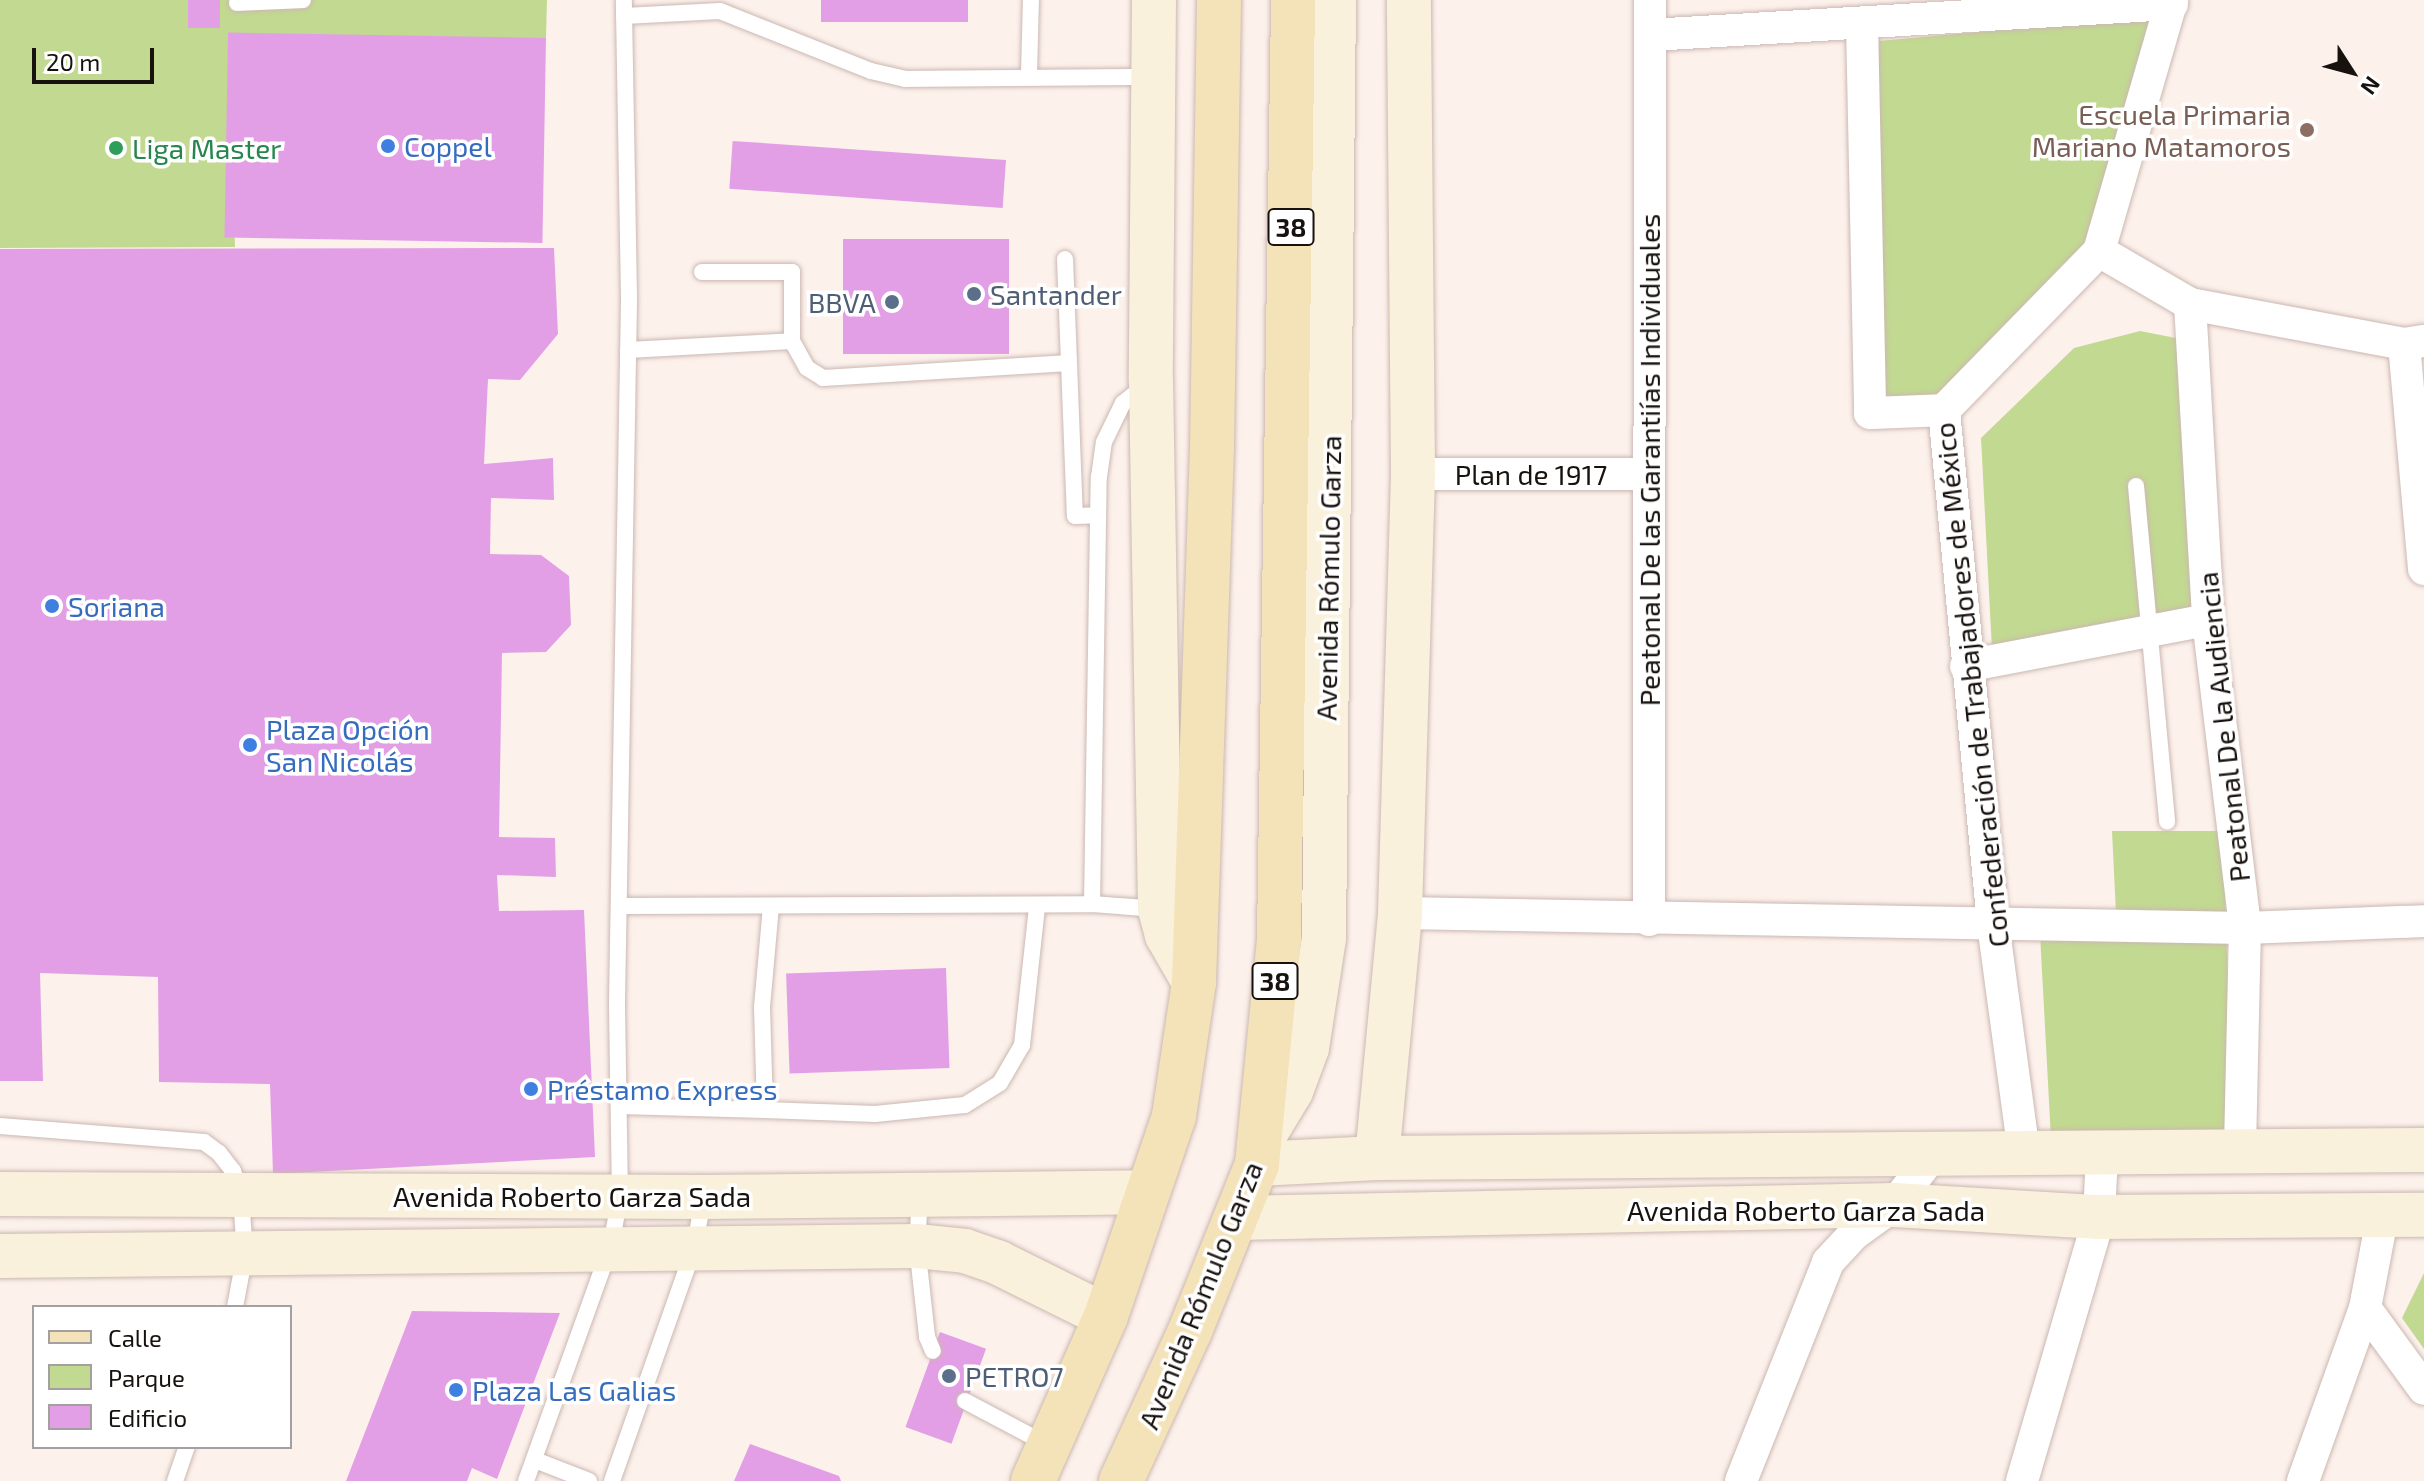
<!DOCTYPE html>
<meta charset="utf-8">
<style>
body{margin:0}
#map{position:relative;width:2424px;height:1481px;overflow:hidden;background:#fdf1ec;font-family:"Exo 2",sans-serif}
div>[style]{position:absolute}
.green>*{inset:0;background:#c2d991}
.building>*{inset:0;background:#e39fe5;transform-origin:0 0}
.roads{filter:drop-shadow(0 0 2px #cbb8b1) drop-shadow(0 0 2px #cbb8b1)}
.lane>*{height:16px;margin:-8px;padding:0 8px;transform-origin:8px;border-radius:8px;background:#fff}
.street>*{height:32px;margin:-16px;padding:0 16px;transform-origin:16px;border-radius:16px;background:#fff}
.secondary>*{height:44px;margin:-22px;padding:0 22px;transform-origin:22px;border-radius:22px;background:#faf1dc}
.primary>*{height:44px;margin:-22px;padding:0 22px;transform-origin:22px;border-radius:22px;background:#f4e2b9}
.dots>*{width:22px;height:22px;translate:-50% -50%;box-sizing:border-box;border:4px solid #fff;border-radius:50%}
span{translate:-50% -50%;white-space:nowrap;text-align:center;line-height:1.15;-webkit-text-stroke:7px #fff;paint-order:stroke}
.shield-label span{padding:2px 6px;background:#fff;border:2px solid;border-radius:6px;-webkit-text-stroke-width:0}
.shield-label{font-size:26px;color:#18120f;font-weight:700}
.education-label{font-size:28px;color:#785e54}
.right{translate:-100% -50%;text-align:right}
.shop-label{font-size:28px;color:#366cbe}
.left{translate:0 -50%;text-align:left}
.leisure-label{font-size:28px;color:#27864d}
.service-label{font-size:28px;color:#4e5e75}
.street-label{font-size:28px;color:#18120f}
.legend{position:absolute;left:32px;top:1305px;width:260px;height:144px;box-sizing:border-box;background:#fff;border:2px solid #a3a09f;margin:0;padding:10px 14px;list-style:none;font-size:24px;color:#18120f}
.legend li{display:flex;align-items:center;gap:16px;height:40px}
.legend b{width:40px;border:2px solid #a3a09f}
.north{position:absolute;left:2312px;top:32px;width:80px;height:80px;-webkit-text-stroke:6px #fff;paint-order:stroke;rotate:126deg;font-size:22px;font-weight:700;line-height:32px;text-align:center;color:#18120f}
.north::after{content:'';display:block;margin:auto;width:28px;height:36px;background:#18120f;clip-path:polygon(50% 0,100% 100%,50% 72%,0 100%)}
.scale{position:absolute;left:32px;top:48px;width:122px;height:36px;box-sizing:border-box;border:4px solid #18120f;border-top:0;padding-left:10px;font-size:24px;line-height:28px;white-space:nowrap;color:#18120f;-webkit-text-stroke:6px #fff;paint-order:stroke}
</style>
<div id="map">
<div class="green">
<div style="clip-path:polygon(0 0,547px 0,546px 38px,229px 50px,235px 247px,0 248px)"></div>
<div style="clip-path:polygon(2157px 16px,2088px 242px,1939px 396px,1878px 402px,1879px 41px)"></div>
<div style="clip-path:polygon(2140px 331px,2181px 339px,2198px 612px,1992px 650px,1981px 438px,2074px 348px)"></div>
<div style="clip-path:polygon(2112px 831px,2223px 831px,2233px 1134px,2051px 1139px,2039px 915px,2116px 914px)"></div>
<div style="clip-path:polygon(2424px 1273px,2424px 1349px,2402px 1318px)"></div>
</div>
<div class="building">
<div style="left:188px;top:0;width:32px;height:28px"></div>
<div style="left:821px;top:0;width:147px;height:22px"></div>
<div style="left:546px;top:38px;width:205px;height:318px;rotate:91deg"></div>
<div style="left:1006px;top:160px;width:48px;height:274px;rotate:94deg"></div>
<div style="left:843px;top:239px;width:166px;height:115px"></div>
<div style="clip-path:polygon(554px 248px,558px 334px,520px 380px,488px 379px,484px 464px,553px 458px,554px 500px,491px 498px,490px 554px,541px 555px,569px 576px,571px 625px,546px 652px,502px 653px,499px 837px,555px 838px,556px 877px,497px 875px,499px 911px,584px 910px,595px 1157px,273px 1174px,270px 1084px,159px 1082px,158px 977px,40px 973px,43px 1081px,0 1081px,0 249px)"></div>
<div style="left:946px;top:968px;width:100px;height:160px;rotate:88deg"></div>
<div style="clip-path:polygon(412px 1311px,560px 1313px,497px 1479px,472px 1468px,467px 1481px,346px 1481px)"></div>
<div style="left:940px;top:1332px;width:49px;height:101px;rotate:20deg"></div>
<div style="clip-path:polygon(750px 1444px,839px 1476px,841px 1481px,734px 1481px)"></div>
</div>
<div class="roads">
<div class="lane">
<div style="left:237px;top:3px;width:66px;rotate:-2.6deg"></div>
<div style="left:624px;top:16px;width:96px;rotate:-3deg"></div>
<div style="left:720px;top:11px;width:162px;rotate:21.7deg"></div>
<div style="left:871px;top:71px;width:36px;rotate:13deg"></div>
<div style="left:906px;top:79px;width:247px;rotate:-0.5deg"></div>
<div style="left:1029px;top:74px;width:74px;rotate:-88.5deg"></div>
<div style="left:1065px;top:259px;width:257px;rotate:87.8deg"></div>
<div style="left:1075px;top:516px;width:23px;rotate:-2deg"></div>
<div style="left:702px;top:272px;width:90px"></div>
<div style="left:792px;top:272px;width:69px;rotate:90deg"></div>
<div style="left:792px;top:341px;width:31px;rotate:61deg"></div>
<div style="left:807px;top:368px;width:19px;rotate:32deg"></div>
<div style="left:823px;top:378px;width:243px;rotate:-3.5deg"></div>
<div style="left:628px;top:350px;width:164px;rotate:-3.1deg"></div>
<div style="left:2136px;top:486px;width:337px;rotate:84.7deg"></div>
<div style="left:1092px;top:904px;width:427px;rotate:-89.1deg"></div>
<div style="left:1099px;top:477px;width:35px;rotate:-82deg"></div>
<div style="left:1104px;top:442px;width:43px;rotate:-64deg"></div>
<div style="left:1123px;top:403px;width:29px;rotate:-38deg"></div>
<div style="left:619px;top:906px;width:473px;rotate:-0.2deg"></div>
<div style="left:1092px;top:904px;width:66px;rotate:4.3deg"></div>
<div style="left:771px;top:906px;width:101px;rotate:95.1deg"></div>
<div style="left:762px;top:1007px;width:103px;rotate:88.3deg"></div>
<div style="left:765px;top:1110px;width:110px;rotate:2.1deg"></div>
<div style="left:875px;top:1114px;width:90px;rotate:-5.7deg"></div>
<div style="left:965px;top:1105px;width:41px;rotate:-32.2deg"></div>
<div style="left:1000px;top:1083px;width:44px;rotate:-59.9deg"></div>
<div style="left:1022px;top:1045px;width:139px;rotate:-83.8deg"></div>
<div style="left:619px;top:1106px;width:146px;rotate:1.6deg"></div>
<div style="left:0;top:1126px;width:205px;rotate:4.5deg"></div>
<div style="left:204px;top:1142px;width:19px;rotate:36deg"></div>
<div style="left:219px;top:1153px;width:23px;rotate:52deg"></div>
<div style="left:233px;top:1171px;width:26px;rotate:72deg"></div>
<div style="left:241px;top:1196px;width:58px;rotate:86.1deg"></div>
<div style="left:245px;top:1254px;width:54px;rotate:100.7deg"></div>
<div style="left:920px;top:1196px;width:50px;rotate:93.4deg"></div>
<div style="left:917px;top:1246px;width:92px;rotate:83.7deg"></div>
<div style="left:927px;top:1337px;width:15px;rotate:67deg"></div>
<div style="left:965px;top:1401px;width:94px;rotate:27.9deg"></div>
<div style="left:535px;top:1460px;width:58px;rotate:21.3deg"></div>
<div style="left:175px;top:1481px;width:36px;rotate:-71deg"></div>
<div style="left:526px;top:1481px;width:251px;rotate:-70.2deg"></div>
<div style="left:611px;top:1245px;width:49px;rotate:-79.4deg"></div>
<div style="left:620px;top:1197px;width:195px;rotate:-90.9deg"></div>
<div style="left:617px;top:1002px;width:705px;rotate:-89.02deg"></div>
<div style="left:629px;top:297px;width:297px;rotate:-91deg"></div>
<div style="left:612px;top:1481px;width:250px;rotate:-70.6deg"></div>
<div style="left:695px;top:1245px;width:47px;rotate:-80.1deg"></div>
</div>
<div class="street">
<div style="left:1862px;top:23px;width:390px;rotate:88.8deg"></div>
<div style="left:1870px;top:413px;width:74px;rotate:-2.3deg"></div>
<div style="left:1651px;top:35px;width:522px;rotate:-3.41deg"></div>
<div style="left:2099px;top:251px;width:105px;rotate:30.2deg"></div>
<div style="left:2190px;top:304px;width:218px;rotate:10.6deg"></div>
<div style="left:2404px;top:344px;width:20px;rotate:-9deg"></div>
<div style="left:2190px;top:304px;width:317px;rotate:86.7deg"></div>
<div style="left:2208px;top:620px;width:310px;rotate:83.1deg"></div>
<div style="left:2245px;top:928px;width:222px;rotate:91.3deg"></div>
<div style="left:2404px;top:344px;width:226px;rotate:84.9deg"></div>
<div style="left:1413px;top:474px;width:235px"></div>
<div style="left:1966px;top:666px;width:246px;rotate:-10.8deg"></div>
<div style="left:1400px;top:913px;width:845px;rotate:1.02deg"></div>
<div style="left:2245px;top:928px;width:179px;rotate:-2.2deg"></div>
<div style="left:1649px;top:920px;width:920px;rotate:-89.94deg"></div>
<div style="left:2024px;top:1153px;width:232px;rotate:-97.7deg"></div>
<div style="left:1993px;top:923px;width:515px;rotate:-95.46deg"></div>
<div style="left:1944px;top:410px;width:222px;rotate:-45.7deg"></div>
<div style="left:2099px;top:251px;width:261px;rotate:-73.8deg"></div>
<div style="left:2365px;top:1308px;width:100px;rotate:53.9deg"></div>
<div style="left:1741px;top:1481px;width:236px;rotate:-68.3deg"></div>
<div style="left:1828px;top:1262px;width:38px;rotate:-47deg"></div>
<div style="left:1854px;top:1234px;width:49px;rotate:-35.9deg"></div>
<div style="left:1894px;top:1205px;width:66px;rotate:-52.4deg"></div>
<div style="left:2022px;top:1481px;width:275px;rotate:-73.7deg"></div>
<div style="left:2099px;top:1217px;width:64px;rotate:-87.3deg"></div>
<div style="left:2303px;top:1481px;width:184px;rotate:-70.3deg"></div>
<div style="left:2365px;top:1308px;width:96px;rotate:-79.2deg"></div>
</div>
<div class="secondary">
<div style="left:1154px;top:0;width:381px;rotate:90.5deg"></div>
<div style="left:1151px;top:381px;width:528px;rotate:89.02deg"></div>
<div style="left:1160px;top:909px;width:27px;rotate:75deg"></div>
<div style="left:1167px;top:935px;width:54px;rotate:60.1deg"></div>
<div style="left:1259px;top:1144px;width:62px;rotate:-58.9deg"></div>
<div style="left:1291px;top:1091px;width:46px;rotate:-69.6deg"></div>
<div style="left:1307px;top:1048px;width:111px;rotate:-81.2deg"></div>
<div style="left:1324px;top:938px;width:938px;rotate:-89.39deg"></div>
<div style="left:1377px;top:1158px;width:246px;rotate:-84.6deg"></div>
<div style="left:1400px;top:913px;width:439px;rotate:-88.3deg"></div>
<div style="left:1413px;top:474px;width:474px;rotate:-90.5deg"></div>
<div style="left:1257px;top:1164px;width:120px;rotate:-2.9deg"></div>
<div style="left:1377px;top:1158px;width:1047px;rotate:-0.44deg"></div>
<div style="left:0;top:1194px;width:703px;rotate:0.24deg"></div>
<div style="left:703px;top:1197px;width:442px;rotate:-0.6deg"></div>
<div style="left:1236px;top:1218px;width:658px;rotate:-1.13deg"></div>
<div style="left:1894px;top:1205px;width:205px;rotate:3.4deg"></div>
<div style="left:2099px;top:1217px;width:325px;rotate:-0.4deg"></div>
<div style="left:0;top:1256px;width:917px;rotate:-0.62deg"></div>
<div style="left:917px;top:1246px;width:48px;rotate:5.9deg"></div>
<div style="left:965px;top:1251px;width:36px;rotate:19deg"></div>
<div style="left:999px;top:1263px;width:119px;rotate:26.4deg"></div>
</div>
<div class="primary">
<div style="left:1033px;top:1481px;width:180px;rotate:-66.1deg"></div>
<div style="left:1106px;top:1316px;width:211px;rotate:-71.2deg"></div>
<div style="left:1174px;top:1116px;width:135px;rotate:-81.5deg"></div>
<div style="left:1194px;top:982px;width:535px;rotate:-88.07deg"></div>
<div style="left:1212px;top:447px;width:447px;rotate:-89.1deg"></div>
<div style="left:1121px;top:1481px;width:165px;rotate:-65.3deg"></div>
<div style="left:1190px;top:1331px;width:180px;rotate:-68.1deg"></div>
<div style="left:1257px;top:1164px;width:227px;rotate:-84.4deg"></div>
<div style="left:1279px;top:938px;width:938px;rotate:-89.14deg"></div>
</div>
</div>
<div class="dots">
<div style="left:2307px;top:130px;background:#8d6e63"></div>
<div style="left:388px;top:146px;background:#3f7fe0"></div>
<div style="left:116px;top:148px;background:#2e9e5b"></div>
<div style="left:974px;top:294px;background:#5c6f8a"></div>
<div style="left:892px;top:302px;background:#5c6f8a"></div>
<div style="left:52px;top:606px;background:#3f7fe0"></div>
<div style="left:250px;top:745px;background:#3f7fe0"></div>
<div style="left:531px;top:1089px;background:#3f7fe0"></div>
<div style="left:949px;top:1376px;background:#5c6f8a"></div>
<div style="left:456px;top:1390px;background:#3f7fe0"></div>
</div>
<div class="shield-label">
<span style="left:1291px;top:227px">38</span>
<span style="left:1275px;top:981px">38</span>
</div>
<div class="education-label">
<span class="right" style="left:2291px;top:130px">Escuela Primaria<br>Mariano Matamoros</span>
</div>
<div class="shop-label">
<span class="left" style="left:404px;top:146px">Coppel</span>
<span class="left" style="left:68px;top:606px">Soriana</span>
<span class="left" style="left:266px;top:745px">Plaza Opción<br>San Nicolás</span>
<span class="left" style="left:547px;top:1089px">Préstamo Express</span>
<span class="left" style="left:472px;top:1390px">Plaza Las Galias</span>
</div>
<div class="leisure-label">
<span class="left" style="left:132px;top:148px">Liga Master</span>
</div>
<div class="service-label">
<span class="left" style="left:990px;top:294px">Santander</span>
<span class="right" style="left:876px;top:302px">BBVA</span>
<span class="left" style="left:965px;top:1376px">PETRO7</span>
</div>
<div class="street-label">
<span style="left:1649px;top:460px;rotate:-90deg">Peatonal De las Garantiías Individuales</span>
<span style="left:1531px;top:474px">Plan de 1917</span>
<span style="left:1328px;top:578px;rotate:-89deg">Avenida Rómulo Garza</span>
<span style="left:1971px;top:685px;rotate:-96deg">Confederación de Trabajadores de México</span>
<span style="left:2223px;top:727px;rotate:-96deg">Peatonal De la Audiencia</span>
<span style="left:572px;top:1196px">Avenida Roberto Garza Sada</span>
<span style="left:1806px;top:1210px">Avenida Roberto Garza Sada</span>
<span style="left:1200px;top:1295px;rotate:-68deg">Avenida Rómulo Garza</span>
</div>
<ul class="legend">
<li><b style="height:10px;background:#f4e2b9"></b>Calle</li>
<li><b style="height:22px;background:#c2d991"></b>Parque</li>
<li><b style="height:22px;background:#e39fe5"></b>Edificio</li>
</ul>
<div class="north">N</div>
<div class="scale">20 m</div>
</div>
